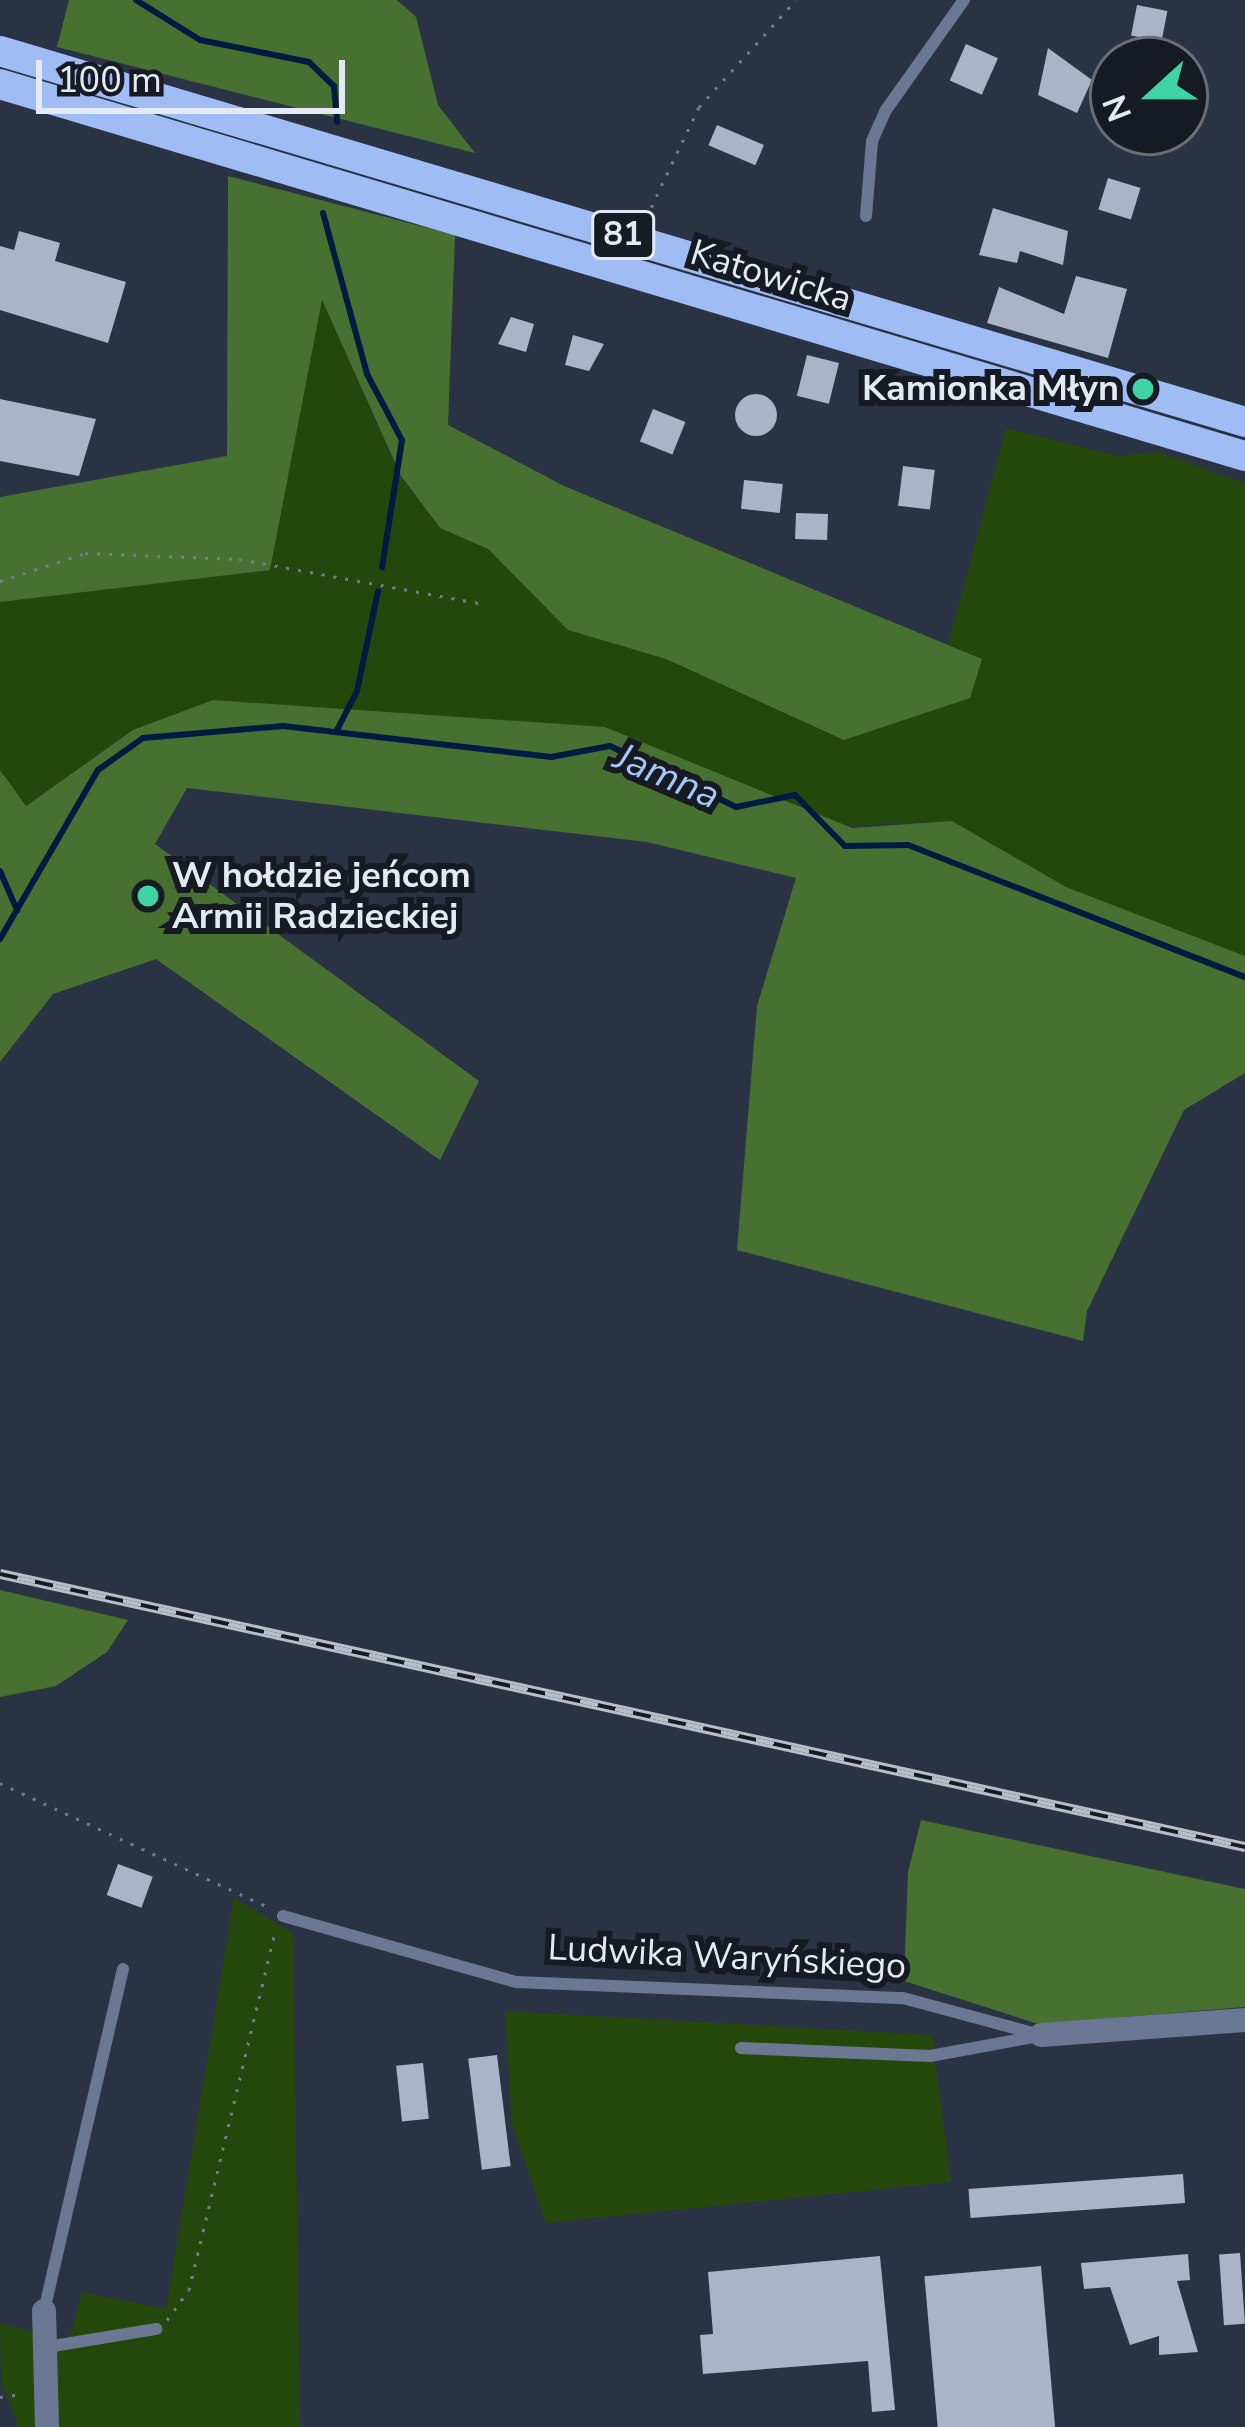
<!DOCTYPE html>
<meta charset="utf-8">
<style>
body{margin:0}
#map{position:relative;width:1245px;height:2427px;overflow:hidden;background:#2a3343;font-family:"Nunito Sans",sans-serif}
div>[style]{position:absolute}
.green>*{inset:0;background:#24480b}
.forest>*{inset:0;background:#487031}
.stream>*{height:6px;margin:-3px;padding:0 3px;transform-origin:3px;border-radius:3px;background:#011a41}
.building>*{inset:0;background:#a9b4c9;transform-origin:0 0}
.round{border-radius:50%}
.path>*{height:3px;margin-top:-1.5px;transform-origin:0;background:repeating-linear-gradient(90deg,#737b89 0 3px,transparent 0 12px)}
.service>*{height:12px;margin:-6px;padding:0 6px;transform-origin:6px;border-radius:6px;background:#6a7893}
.minor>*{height:24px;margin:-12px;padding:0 12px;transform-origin:12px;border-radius:12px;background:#6a7893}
.primary>*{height:30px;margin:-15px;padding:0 15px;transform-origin:15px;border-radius:15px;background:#a0bcf5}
.rail>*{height:10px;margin-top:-5px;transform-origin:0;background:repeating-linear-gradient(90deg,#161a22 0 18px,#b7beca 0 36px);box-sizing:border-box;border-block:3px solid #b7beca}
.dots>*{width:33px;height:33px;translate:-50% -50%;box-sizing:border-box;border:6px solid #161a22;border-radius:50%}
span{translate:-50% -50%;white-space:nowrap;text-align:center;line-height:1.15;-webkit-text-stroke:12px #161a22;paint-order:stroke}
.shield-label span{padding:3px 9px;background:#161a22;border:3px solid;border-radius:9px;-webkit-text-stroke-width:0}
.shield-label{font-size:33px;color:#e4eaf5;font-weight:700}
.street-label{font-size:36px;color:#e4eaf5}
.poi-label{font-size:36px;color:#e4eaf5;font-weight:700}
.right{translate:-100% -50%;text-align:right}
.left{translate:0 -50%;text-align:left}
.water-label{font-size:39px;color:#a6c7f9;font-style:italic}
.north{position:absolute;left:1089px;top:36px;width:120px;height:120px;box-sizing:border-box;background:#161a22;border:3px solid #686d76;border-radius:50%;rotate:249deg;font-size:33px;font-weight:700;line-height:48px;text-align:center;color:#e4eaf5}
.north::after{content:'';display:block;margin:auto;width:42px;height:54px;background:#3ed4a3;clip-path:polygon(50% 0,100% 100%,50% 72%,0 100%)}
.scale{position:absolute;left:36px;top:60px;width:309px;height:54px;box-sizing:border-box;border:6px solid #e4eaf5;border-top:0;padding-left:15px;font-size:36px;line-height:42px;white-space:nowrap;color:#e4eaf5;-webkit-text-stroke:9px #161a22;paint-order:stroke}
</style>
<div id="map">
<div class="green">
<div style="clip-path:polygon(321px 298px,400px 476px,440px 528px,488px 549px,568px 630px,666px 659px,844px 740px,982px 659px,948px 645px,1006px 428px,1117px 456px,1158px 452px,1245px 483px,1245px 956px,1066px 887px,953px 821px,845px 826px,605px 727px,213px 700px,133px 730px,25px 806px,0 770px,0 602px,270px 570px)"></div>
<div style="clip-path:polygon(234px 1898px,293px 1933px,300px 2427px,19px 2427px,1px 2382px,0 2324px,69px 2340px,82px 2292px,166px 2309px)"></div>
<div style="clip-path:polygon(505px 2011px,932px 2035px,951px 2182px,546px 2223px,512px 2124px)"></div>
</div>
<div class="forest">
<div style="clip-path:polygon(69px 0,397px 0,416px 17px,438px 105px,475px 153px,57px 47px)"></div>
<div style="clip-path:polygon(228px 176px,455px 235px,448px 425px,564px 486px,982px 659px,970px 698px,844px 740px,666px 659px,568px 630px,488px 549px,440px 528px,401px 476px,322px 300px,270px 570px,0 602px,0 497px,227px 456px)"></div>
<div style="clip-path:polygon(213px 700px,605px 727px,852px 828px,952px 821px,1066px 887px,1245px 956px,1245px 1073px,1184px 1110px,1087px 1311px,1083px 1341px,737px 1250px,757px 1006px,796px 878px,647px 842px,187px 788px,155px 844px,479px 1081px,440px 1160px,156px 959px,53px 994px,0 1062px,0 770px,26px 806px,133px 730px)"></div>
<div style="clip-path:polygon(0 1590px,128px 1620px,107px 1652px,56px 1686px,0 1697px)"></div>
<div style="clip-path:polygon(921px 1820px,1245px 1889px,1245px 2007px,1038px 2024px,904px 1981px,908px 1872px)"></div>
</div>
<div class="stream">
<div style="left:136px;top:0;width:75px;rotate:32deg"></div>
<div style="left:200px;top:40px;width:111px;rotate:11.4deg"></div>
<div style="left:309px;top:62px;width:35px;rotate:44deg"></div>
<div style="left:334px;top:86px;width:36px;rotate:85deg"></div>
<div style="left:323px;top:213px;width:167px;rotate:74.7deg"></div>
<div style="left:367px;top:374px;width:75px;rotate:62.1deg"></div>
<div style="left:402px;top:440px;width:129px;rotate:98.9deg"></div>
<div style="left:336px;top:732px;width:46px;rotate:-62.9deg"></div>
<div style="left:357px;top:691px;width:102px;rotate:-78.1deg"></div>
<div style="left:0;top:871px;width:43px;rotate:66.4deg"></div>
<div style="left:0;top:939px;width:195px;rotate:-59.9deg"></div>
<div style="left:98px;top:770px;width:55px;rotate:-35.4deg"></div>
<div style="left:143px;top:738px;width:141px;rotate:-4.9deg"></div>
<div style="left:283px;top:726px;width:270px;rotate:6.6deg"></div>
<div style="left:551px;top:757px;width:60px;rotate:-10.6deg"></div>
<div style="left:610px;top:746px;width:140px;rotate:25.8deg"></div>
<div style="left:736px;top:807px;width:60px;rotate:-11.5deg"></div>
<div style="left:795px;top:795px;width:71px;rotate:45.6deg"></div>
<div style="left:845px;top:846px;width:63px;rotate:-0.9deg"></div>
<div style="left:908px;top:845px;width:362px;rotate:21.4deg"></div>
</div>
<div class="building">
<div style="left:1137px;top:5px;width:31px;height:31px;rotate:11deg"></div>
<div style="left:966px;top:44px;width:35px;height:40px;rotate:24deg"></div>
<div style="clip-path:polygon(1048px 48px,1092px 80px,1077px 113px,1038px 95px)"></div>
<div style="left:717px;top:125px;width:51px;height:22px;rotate:23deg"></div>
<div style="left:1108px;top:178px;width:34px;height:33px;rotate:17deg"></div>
<div style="clip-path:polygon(993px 208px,1068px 231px,1063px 265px,1020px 251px,1017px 263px,979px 255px)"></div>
<div style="clip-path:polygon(19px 231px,60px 243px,55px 261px,126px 282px,108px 343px,0 310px,0 246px,14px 250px)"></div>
<div style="clip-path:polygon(1076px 276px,1127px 289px,1108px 358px,987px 323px,999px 287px,1064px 314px)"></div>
<div style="clip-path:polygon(511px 317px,534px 324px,526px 352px,498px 344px)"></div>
<div style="clip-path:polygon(573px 335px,604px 344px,589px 371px,565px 365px)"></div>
<div style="left:807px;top:355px;width:33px;height:42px;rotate:14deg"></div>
<div class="round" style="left:735px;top:394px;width:42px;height:42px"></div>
<div style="clip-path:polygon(0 399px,96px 419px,79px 476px,0 461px)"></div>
<div style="left:653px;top:409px;width:35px;height:35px;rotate:22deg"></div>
<div style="left:903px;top:466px;width:32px;height:40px;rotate:7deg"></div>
<div style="left:744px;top:480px;width:39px;height:29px;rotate:6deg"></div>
<div style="left:796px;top:513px;width:32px;height:26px;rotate:2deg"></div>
<div style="left:118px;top:1864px;width:37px;height:33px;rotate:20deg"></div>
<div style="left:497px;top:2055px;width:112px;height:29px;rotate:83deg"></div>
<div style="left:423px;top:2063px;width:56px;height:27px;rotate:84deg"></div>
<div style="left:1183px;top:2174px;width:29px;height:215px;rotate:86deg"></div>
<div style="left:1240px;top:2253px;width:71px;height:21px;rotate:86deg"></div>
<div style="clip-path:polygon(1188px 2254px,1190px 2280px,1177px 2281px,1198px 2352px,1159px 2355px,1159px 2336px,1130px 2345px,1110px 2287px,1084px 2289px,1081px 2263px)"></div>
<div style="clip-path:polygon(880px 2256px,895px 2410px,872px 2412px,868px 2361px,703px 2374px,700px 2335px,713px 2334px,708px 2272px)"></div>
<div style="left:1041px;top:2266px;width:162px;height:117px;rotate:85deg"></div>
</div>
<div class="path">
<div style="left:646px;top:218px;width:123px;rotate:-64.5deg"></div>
<div style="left:699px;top:107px;width:144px;rotate:-47.8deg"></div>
<div style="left:0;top:581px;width:89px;rotate:-18.2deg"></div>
<div style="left:85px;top:553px;width:154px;rotate:2.2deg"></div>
<div style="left:239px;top:559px;width:249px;rotate:10.4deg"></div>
<div style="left:0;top:1783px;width:293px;rotate:24.8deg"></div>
<div style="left:167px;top:2320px;width:37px;rotate:-54deg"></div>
<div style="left:189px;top:2290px;width:372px;rotate:-76.5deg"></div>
<div style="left:0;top:2397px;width:22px;rotate:-8deg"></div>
</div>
<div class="service">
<div style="left:866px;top:216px;width:75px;rotate:-85.4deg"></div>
<div style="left:872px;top:141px;width:34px;rotate:-66deg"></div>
<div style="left:886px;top:110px;width:135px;rotate:-54.7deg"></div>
<div style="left:283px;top:1916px;width:243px;rotate:15.8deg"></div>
<div style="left:517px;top:1982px;width:386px;rotate:2.4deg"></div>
<div style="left:903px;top:1998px;width:142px;rotate:15.1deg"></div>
<div style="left:741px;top:2048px;width:189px;rotate:2.4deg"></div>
<div style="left:930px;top:2056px;width:106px;rotate:-10.4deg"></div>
<div style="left:44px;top:2311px;width:351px;rotate:-77deg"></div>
<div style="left:41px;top:2348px;width:117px;rotate:-9.4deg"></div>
</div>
<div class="minor">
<div style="left:1041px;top:2035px;width:205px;rotate:-4.2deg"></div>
<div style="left:44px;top:2311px;width:116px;rotate:88.5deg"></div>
</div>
<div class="primary">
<div style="left:0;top:51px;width:1299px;rotate:16.59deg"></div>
<div style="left:0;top:84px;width:1299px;rotate:16.64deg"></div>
</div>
<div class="rail">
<div style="left:0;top:1574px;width:1275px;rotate:12.37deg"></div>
</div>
<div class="dots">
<div style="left:1143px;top:389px;background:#3ed4a3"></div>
<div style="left:148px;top:896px;background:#3ed4a3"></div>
</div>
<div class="shield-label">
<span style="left:623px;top:235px">81</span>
</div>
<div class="street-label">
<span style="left:771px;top:276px;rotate:17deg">Katowicka</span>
<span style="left:727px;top:1957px;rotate:3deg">Ludwika Waryńskiego</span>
</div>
<div class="poi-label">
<span class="right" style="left:1119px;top:389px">Kamionka Młyn</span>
<span class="left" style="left:172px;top:896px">W hołdzie jeńcom<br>Armii Radzieckiej</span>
</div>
<div class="water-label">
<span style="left:667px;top:777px;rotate:23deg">Jamna</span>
</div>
<div class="north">N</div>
<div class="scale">100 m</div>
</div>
